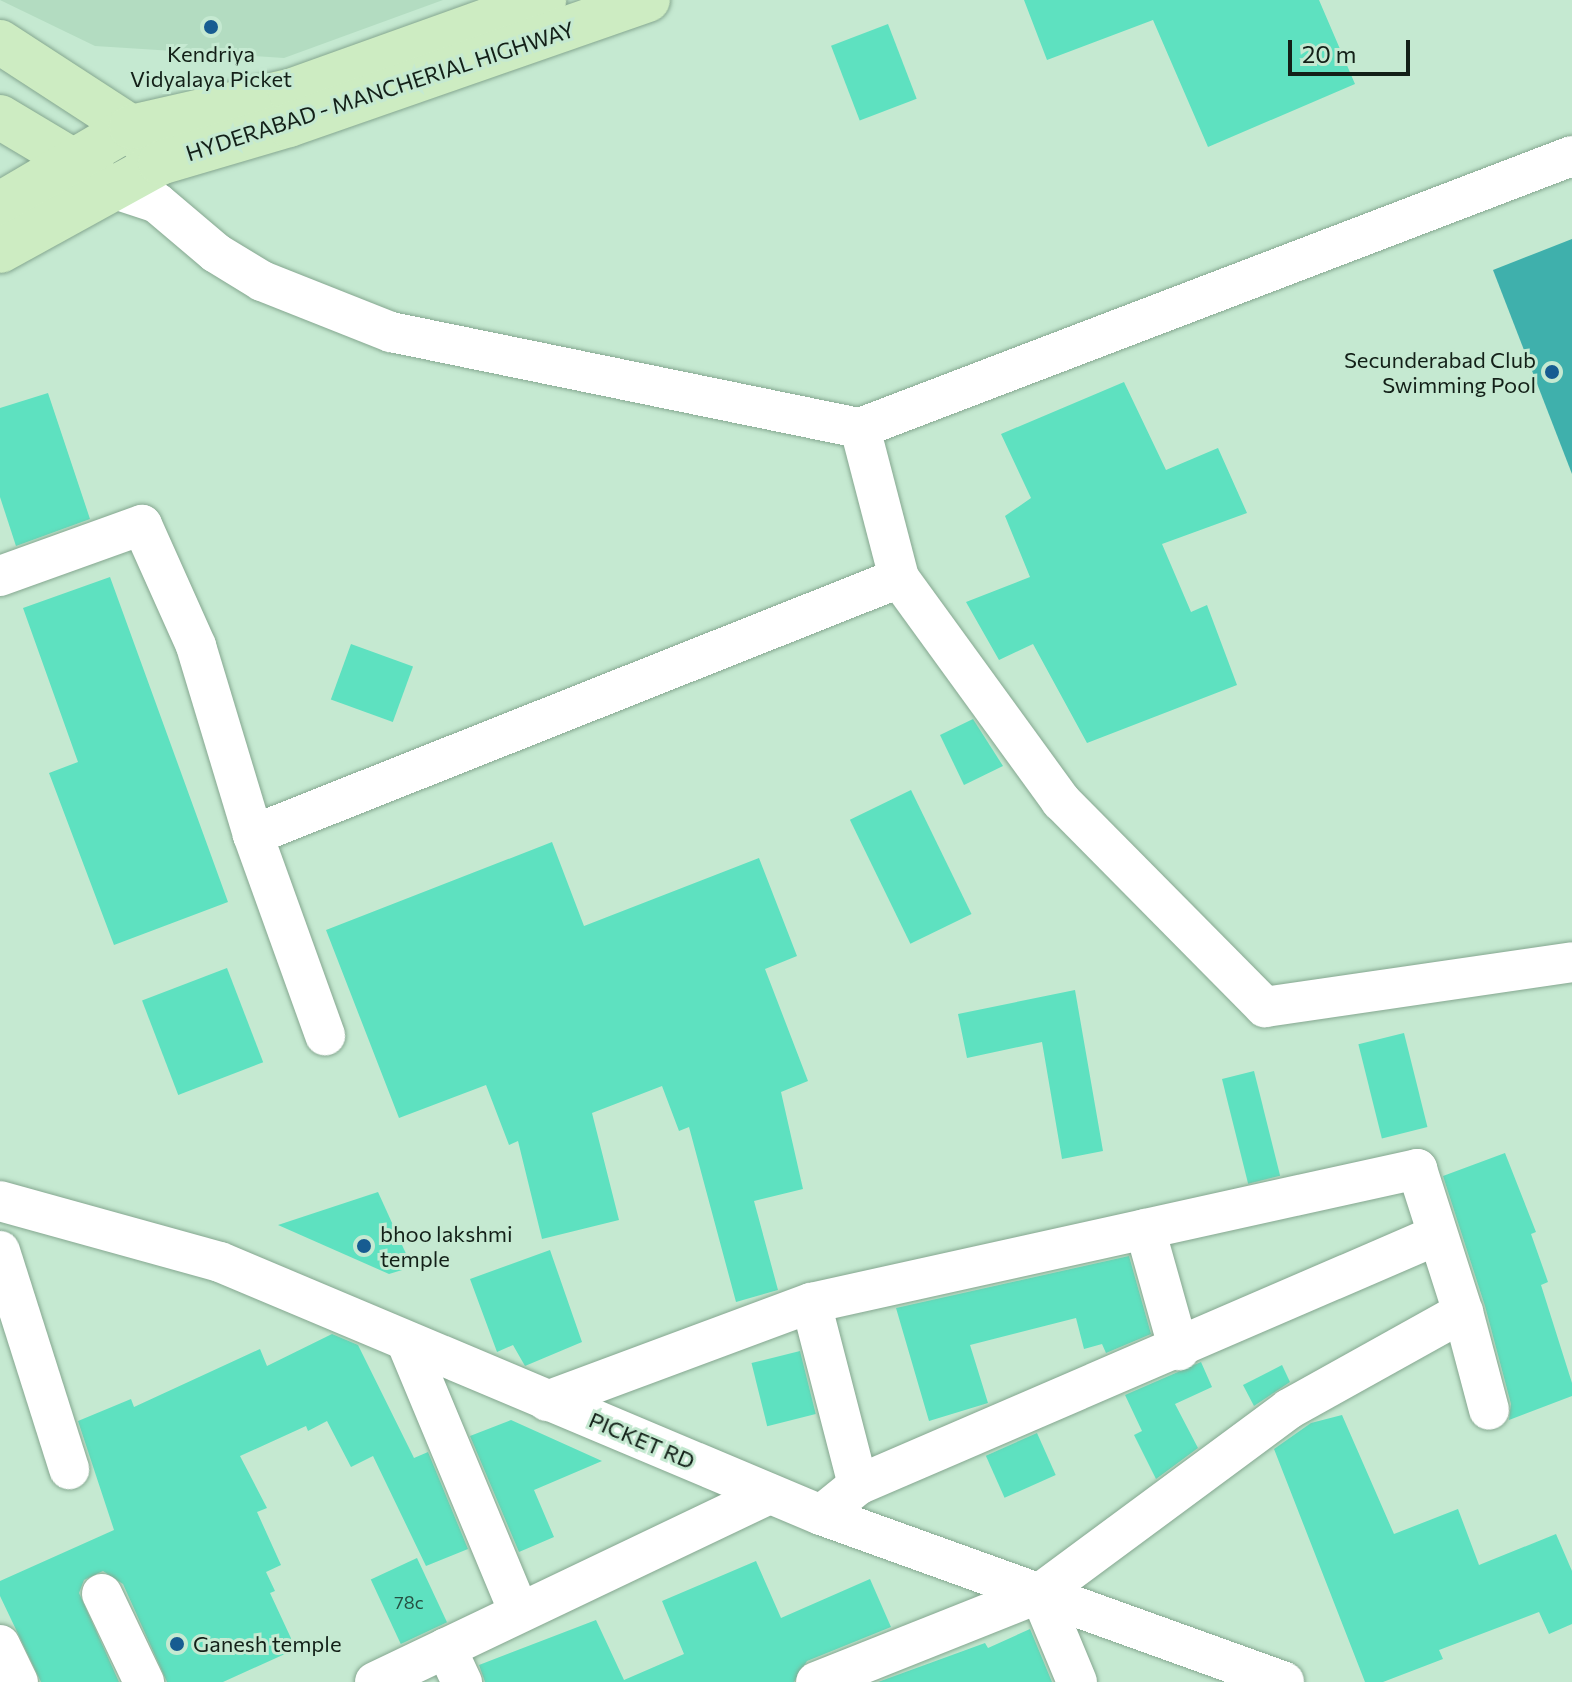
<!DOCTYPE html>
<style>
body{margin:0}
#map{position:relative;width:1572px;height:1682px;overflow:hidden;background:#c5e9d1;font-family:Commissioner,sans-serif}
div>[style]{position:absolute}
.built>*{inset:0;background:#b3dcc1}
.water>*{inset:0;background:#3fb0ac}
.building>*{inset:0;background:#5ee1c0;transform-origin:0 0}
.roads{filter:drop-shadow(0 0 2px #85a790) drop-shadow(0 0 2px #85a790)}
.minor>*{height:40px;margin:-20px;padding:0 20px;transform-origin:20px;border-radius:20px;background:#fff}
.major>*{height:44px;margin:-22px;padding:0 22px;transform-origin:22px;border-radius:22px;background:#cdecc2}
.dots>*{width:22px;height:22px;translate:-50% -50%;box-sizing:border-box;border:4px solid #c5e9d1;border-radius:50%}
span{translate:-50% -50%;white-space:nowrap;text-align:center;line-height:1.15;-webkit-text-stroke:6px #c5e9d1;paint-order:stroke}
.number-label{font-size:18px;color:#265042}
.number-label span{-webkit-text-stroke-width:0}
.poi-label{font-size:22px;color:#132018}
.right{translate:-100% -50%;text-align:right}
.left{translate:0 -50%;text-align:left}
.street-label{font-size:22px;color:#132018}
.scale{position:absolute;left:1288px;top:40px;width:122px;height:36px;box-sizing:border-box;border:4px solid #132018;border-top:0;padding-left:10px;font-size:24px;line-height:28px;white-space:nowrap;color:#132018;-webkit-text-stroke:6px #c5e9d1;paint-order:stroke}
</style>
<div id="map">
<div class="built">
<div style="clip-path:polygon(0 0,443px 0,284px 58px,95px 46px)"></div>
</div>
<div class="water">
<div style="clip-path:polygon(1572px 239px,1572px 474px,1493px 270px)"></div>
</div>
<div class="building">
<div style="clip-path:polygon(1024px 0,1319px 0,1355px 84px,1208px 147px,1153px 20px,1047px 60px)"></div>
<div style="left:888px;top:24px;width:80px;height:61px;rotate:69deg"></div>
<div style="clip-path:polygon(1124px 382px,1166px 470px,1218px 448px,1247px 513px,1162px 544px,1191px 612px,1207px 605px,1237px 685px,1087px 743px,1033px 644px,999px 660px,966px 602px,1030px 577px,1005px 516px,1031px 498px,1001px 434px)"></div>
<div style="clip-path:polygon(48px 393px,90px 519px,16px 546px,0 497px,0 408px)"></div>
<div style="clip-path:polygon(110px 577px,228px 902px,114px 945px,49px 773px,78px 762px,23px 608px)"></div>
<div style="left:351px;top:644px;width:66px;height:59px;rotate:20deg"></div>
<div style="clip-path:polygon(973px 719px,1003px 766px,964px 785px,940px 735px)"></div>
<div style="left:911px;top:790px;width:138px;height:68px;rotate:64deg"></div>
<div style="clip-path:polygon(552px 842px,584px 926px,759px 858px,797px 956px,765px 969px,808px 1081px,781px 1092px,803px 1189px,754px 1201px,778px 1290px,736px 1302px,689px 1127px,679px 1131px,662px 1086px,592px 1113px,619px 1220px,542px 1239px,518px 1141px,509px 1145px,486px 1085px,399px 1118px,326px 930px)"></div>
<div style="left:227px;top:968px;width:101px;height:91px;rotate:69deg"></div>
<div style="clip-path:polygon(1075px 990px,1103px 1151px,1062px 1159px,1042px 1042px,967px 1058px,958px 1014px)"></div>
<div style="left:1404px;top:1033px;width:97px;height:47px;rotate:76deg"></div>
<div style="left:1254px;top:1071px;width:108px;height:33px;rotate:76deg"></div>
<div style="clip-path:polygon(1505px 1153px,1536px 1232px,1531px 1234px,1548px 1282px,1541px 1285px,1572px 1383px,1572px 1396px,1509px 1420px,1511px 1404px,1485px 1306px,1443px 1176px)"></div>
<div style="clip-path:polygon(378px 1192px,412px 1267px,389px 1274px,278px 1225px)"></div>
<div style="clip-path:polygon(550px 1250px,582px 1342px,525px 1366px,513px 1345px,497px 1352px,470px 1279px)"></div>
<div style="clip-path:polygon(1129px 1256px,1151px 1334px,1106px 1353px,1102px 1344px,1084px 1349px,1076px 1318px,970px 1345px,988px 1403px,929px 1421px,896px 1308px)"></div>
<div style="clip-path:polygon(332px 1334px,358px 1345px,414px 1458px,428px 1452px,468px 1549px,426px 1566px,373px 1456px,351px 1467px,327px 1421px,308px 1431px,306px 1426px,240px 1456px,267px 1508px,257px 1512px,281px 1565px,266px 1572px,275px 1591px,270px 1593px,296px 1649px,223px 1682px,167px 1682px,123px 1584px,103px 1571px,84px 1580px,79px 1593px,119px 1682px,41px 1682px,0 1596px,0 1581px,114px 1530px,78px 1421px,131px 1399px,134px 1407px,260px 1349px,267px 1366px)"></div>
<div style="left:800px;top:1351px;width:65px;height:50px;rotate:76deg"></div>
<div style="clip-path:polygon(1201px 1362px,1212px 1387px,1175px 1404px,1198px 1448px,1156px 1479px,1134px 1435px,1142px 1431px,1125px 1395px)"></div>
<div style="clip-path:polygon(1282px 1365px,1290px 1382px,1254px 1406px,1243px 1385px)"></div>
<div style="clip-path:polygon(1342px 1415px,1394px 1534px,1458px 1509px,1479px 1565px,1556px 1534px,1572px 1571px,1572px 1624px,1549px 1634px,1539px 1612px,1439px 1650px,1443px 1659px,1383px 1682px,1365px 1682px,1274px 1449px,1311px 1423px)"></div>
<div style="clip-path:polygon(511px 1420px,602px 1461px,534px 1490px,554px 1537px,519px 1552px,470px 1436px)"></div>
<div style="left:1037px;top:1433px;width:46px;height:56px;rotate:66deg"></div>
<div style="left:417px;top:1558px;width:71px;height:51px;rotate:65deg"></div>
<div style="clip-path:polygon(756px 1561px,781px 1618px,870px 1579px,891px 1627px,807px 1661px,794px 1682px,485px 1682px,479px 1665px,596px 1620px,624px 1680px,684px 1654px,662px 1601px)"></div>
<div style="clip-path:polygon(1030px 1629px,1052px 1682px,878px 1682px,985px 1643px,988px 1648px)"></div>
</div>
<div class="roads">
<div class="minor">
<div style="left:115px;top:189px;width:44px;rotate:18.4deg"></div>
<div style="left:157px;top:203px;width:77px;rotate:40.3deg"></div>
<div style="left:216px;top:253px;width:54px;rotate:31.3deg"></div>
<div style="left:262px;top:281px;width:139px;rotate:21.6deg"></div>
<div style="left:391px;top:332px;width:479px;rotate:11.6deg"></div>
<div style="left:860px;top:428px;width:762px;rotate:-20.91deg"></div>
<div style="left:860px;top:428px;width:155px;rotate:75.4deg"></div>
<div style="left:899px;top:578px;width:276px;rotate:54deg"></div>
<div style="left:1061px;top:801px;width:290px;rotate:45.3deg"></div>
<div style="left:1265px;top:1007px;width:310px;rotate:-8.3deg"></div>
<div style="left:0;top:576px;width:151px;rotate:-19.8deg"></div>
<div style="left:142px;top:525px;width:133px;rotate:65.9deg"></div>
<div style="left:196px;top:646px;width:197px;rotate:73.2deg"></div>
<div style="left:253px;top:835px;width:213px;rotate:70.2deg"></div>
<div style="left:253px;top:835px;width:695px;rotate:-21.69deg"></div>
<div style="left:0;top:1201px;width:228px;rotate:15.5deg"></div>
<div style="left:220px;top:1262px;width:652px;rotate:22.83deg"></div>
<div style="left:821px;top:1515px;width:492px;rotate:19.8deg"></div>
<div style="left:1145px;top:1229px;width:126px;rotate:74.3deg"></div>
<div style="left:0;top:1251px;width:229px;rotate:72.4deg"></div>
<div style="left:811px;top:1303px;width:188px;rotate:75.5deg"></div>
<div style="left:1463px;top:1312px;width:101px;rotate:75.1deg"></div>
<div style="left:407px;top:1343px;width:289px;rotate:67.4deg"></div>
<div style="left:547px;top:1401px;width:282px;rotate:-20.4deg"></div>
<div style="left:811px;top:1303px;width:621px;rotate:-12.47deg"></div>
<div style="left:1417px;top:1169px;width:150px;rotate:72.2deg"></div>
<div style="left:1463px;top:1312px;width:199px;rotate:150.9deg"></div>
<div style="left:1289px;top:1409px;width:310px;rotate:143.5deg"></div>
<div style="left:1040px;top:1593px;width:241px;rotate:158.3deg"></div>
<div style="left:821px;top:1515px;width:48px;rotate:-39deg"></div>
<div style="left:858px;top:1485px;width:628px;rotate:-23.34deg"></div>
<div style="left:1040px;top:1593px;width:96px;rotate:67.4deg"></div>
<div style="left:102px;top:1594px;width:98px;rotate:64.5deg"></div>
<div style="left:0;top:1645px;width:41px;rotate:64.1deg"></div>
<div style="left:446px;top:1648px;width:38px;rotate:65deg"></div>
<div style="left:375px;top:1682px;width:437px;rotate:-25.5deg"></div>
</div>
<div class="major">
<div style="left:0;top:42px;width:156px;rotate:33deg"></div>
<div style="left:131px;top:127px;width:24px;rotate:52deg"></div>
<div style="left:0;top:117px;width:109px;rotate:30.8deg"></div>
<div style="left:0;top:204px;width:152px;rotate:-30.4deg"></div>
<div style="left:131px;top:127px;width:163px;rotate:-12.8deg"></div>
<div style="left:290px;top:91px;width:270px;rotate:-19.7deg"></div>
<div style="left:0;top:251px;width:183px;rotate:-28.8deg"></div>
<div style="left:160px;top:163px;width:134px;rotate:-16.4deg"></div>
<div style="left:289px;top:125px;width:380px;rotate:-19.2deg"></div>
</div>
</div>
<div class="dots">
<div style="left:211px;top:27px;background:#175c91"></div>
<div style="left:1552px;top:372px;background:#175c91"></div>
<div style="left:364px;top:1246px;background:#175c91"></div>
<div style="left:177px;top:1644px;background:#175c91"></div>
</div>
<div class="number-label">
<span style="left:409px;top:1602px">78c</span>
</div>
<div class="poi-label">
<span style="left:211px;top:66px">Kendriya<br>Vidyalaya Picket</span>
<span class="right" style="left:1536px;top:372px">Secunderabad Club<br>Swimming Pool</span>
<span class="left" style="left:380px;top:1246px">bhoo lakshmi<br>temple</span>
<span class="left" style="left:193px;top:1644px">Ganesh temple</span>
</div>
<div class="street-label">
<span style="left:380px;top:91px;rotate:-18deg">HYDERABAD - MANCHERIAL HIGHWAY</span>
<span style="left:642px;top:1440px;rotate:23deg">PICKET RD</span>
</div>
<div class="scale">20 m</div>
</div>
